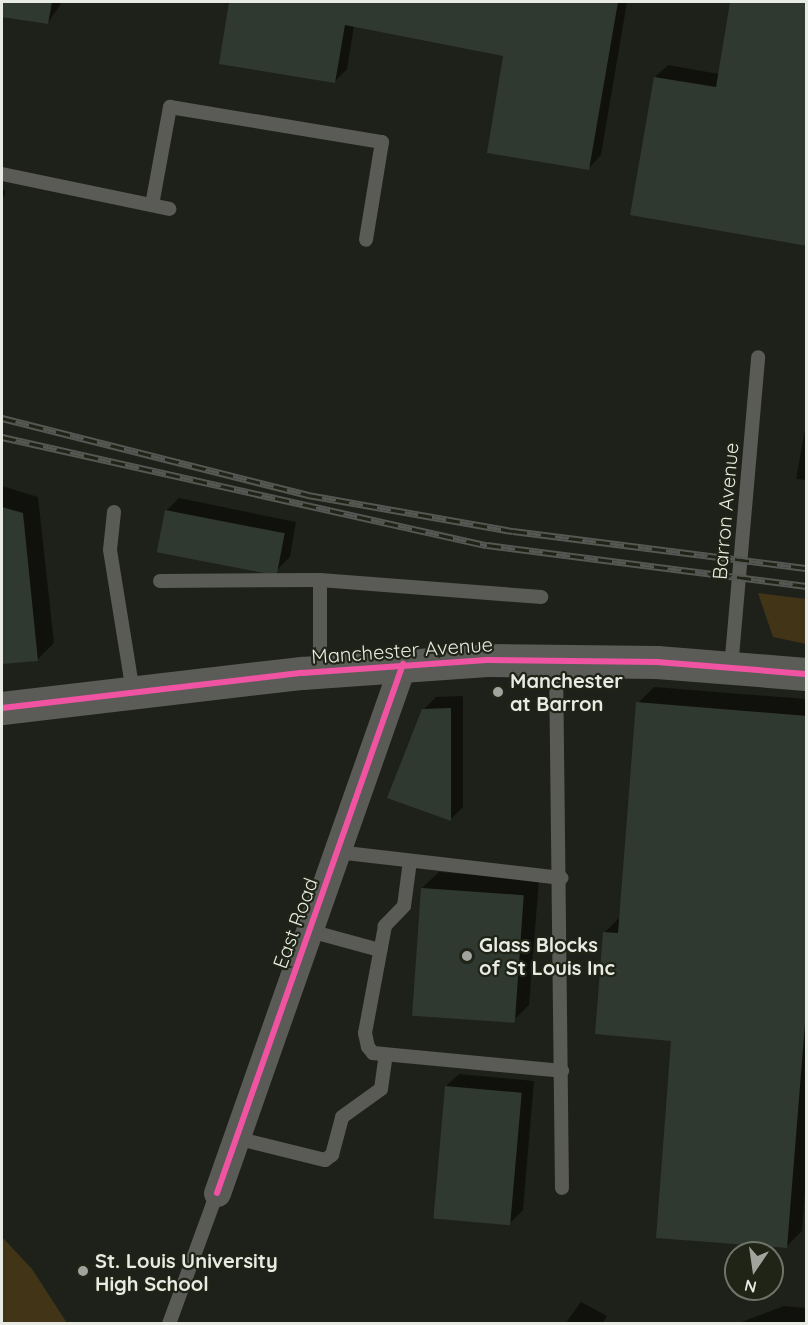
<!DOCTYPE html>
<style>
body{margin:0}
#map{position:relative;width:808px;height:1325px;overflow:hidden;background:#1e211a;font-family:Quicksand,sans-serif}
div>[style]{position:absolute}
.green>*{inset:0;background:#413417}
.shadow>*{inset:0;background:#0007}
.building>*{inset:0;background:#30392f;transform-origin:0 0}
.lane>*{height:14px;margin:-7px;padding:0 7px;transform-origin:7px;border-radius:7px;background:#5a5a56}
.street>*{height:27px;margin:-13.5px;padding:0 13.5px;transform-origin:13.5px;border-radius:13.5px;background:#5a5a56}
.secondary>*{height:33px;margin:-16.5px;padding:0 16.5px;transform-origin:16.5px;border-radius:16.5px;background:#5b5c58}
.rail>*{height:7px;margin-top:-3.5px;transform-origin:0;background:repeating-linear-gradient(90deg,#1f2417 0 14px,#555753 0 28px);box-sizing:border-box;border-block:2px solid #555753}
.cycleway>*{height:6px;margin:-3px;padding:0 3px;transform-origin:3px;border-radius:3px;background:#f153a3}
.dots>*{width:16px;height:16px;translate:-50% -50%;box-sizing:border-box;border:3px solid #1f2417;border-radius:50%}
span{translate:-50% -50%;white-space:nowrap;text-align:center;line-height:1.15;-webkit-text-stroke:4.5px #1f2417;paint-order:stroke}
.street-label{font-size:20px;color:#e8ebe3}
.poi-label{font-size:20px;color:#e8ebe3;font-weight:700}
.left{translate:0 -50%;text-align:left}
.frame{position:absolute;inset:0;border:3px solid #e8ebe3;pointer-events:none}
.north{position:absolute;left:724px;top:1241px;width:60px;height:60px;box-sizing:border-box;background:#1f2417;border:2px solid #6f7469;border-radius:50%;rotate:193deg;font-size:16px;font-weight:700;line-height:24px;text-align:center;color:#e8ebe3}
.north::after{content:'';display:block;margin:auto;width:21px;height:27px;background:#a1a49d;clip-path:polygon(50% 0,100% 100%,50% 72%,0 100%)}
</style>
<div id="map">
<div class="green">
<div style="clip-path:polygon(758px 593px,806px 599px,806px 644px,773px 637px)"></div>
<div style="clip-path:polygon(2px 1237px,32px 1269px,67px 1323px,2px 1323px)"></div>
</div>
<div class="shadow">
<div style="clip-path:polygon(2px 2px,62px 2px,48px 23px,2px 15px)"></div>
<div style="clip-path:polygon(218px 2px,627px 2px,601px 155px,589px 168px,505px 55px,354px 26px,347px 69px,334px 82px,231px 4px)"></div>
<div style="clip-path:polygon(732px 2px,806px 2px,806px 245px,655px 77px,668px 65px,719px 74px)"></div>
<div style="clip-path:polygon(2px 189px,6px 191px,2px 201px)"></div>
<div style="clip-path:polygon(806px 424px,806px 480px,796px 479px)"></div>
<div style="clip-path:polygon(2px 486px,38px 497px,54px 643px,38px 659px,2px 663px)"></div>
<div style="clip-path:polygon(179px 498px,296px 522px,290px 557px,277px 570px,166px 511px)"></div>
<div style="clip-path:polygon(654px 687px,806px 699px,806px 1179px,802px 1231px,786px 1247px,673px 1039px,604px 933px,621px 916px,638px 703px)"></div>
<div style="clip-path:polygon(463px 696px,463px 807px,450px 820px,423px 710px,436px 697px)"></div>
<div style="clip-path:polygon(439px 872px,539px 880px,529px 1005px,513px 1021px,422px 888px)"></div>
<div style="clip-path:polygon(459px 1074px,534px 1081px,523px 1210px,510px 1223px,446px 1086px)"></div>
<div style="clip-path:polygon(581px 1302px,607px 1316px,602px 1324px,565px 1324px)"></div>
<div style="clip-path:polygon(784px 1306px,806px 1308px,806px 1324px,736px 1324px)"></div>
</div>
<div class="building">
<div style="clip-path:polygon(2px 2px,52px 2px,48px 24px,2px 17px)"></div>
<div style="clip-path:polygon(229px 2px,618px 2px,589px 170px,487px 153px,503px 56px,345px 25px,335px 83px,219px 64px)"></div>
<div style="clip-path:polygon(730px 2px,807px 2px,807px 246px,630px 215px,654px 77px,716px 87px)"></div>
<div style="clip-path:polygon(2px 507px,23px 513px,38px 661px,2px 664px)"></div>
<div style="left:165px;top:510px;width:122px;height:43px;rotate:11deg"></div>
<div style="clip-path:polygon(636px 702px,807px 716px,807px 999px,787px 1248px,656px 1238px,671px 1041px,595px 1034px,603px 932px,618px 933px)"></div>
<div style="clip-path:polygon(451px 708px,451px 821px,387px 798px,422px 709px)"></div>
<div style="left:421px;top:888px;width:103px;height:128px;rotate:4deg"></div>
<div style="left:445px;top:1086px;width:77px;height:133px;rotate:5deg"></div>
</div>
<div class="lane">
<div style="left:2px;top:174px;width:171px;rotate:11.8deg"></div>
<div style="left:152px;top:205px;width:100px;rotate:-79.6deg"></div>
<div style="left:170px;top:107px;width:215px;rotate:9.4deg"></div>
<div style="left:382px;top:142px;width:99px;rotate:99.3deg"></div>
<div style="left:114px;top:512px;width:38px;rotate:96deg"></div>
<div style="left:110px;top:550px;width:144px;rotate:80.8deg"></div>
<div style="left:320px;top:580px;width:222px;rotate:4.4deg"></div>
<div style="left:160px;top:581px;width:160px;rotate:-0.4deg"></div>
<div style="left:320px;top:580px;width:91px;rotate:90deg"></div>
<div style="left:556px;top:660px;width:528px;rotate:89.35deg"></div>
<div style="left:731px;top:668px;width:312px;rotate:-85deg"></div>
<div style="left:337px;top:852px;width:226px;rotate:6.6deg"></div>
<div style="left:410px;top:861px;width:45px;rotate:97.6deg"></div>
<div style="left:404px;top:906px;width:28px;rotate:134deg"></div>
<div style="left:385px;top:926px;width:109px;rotate:100.6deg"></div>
<div style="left:365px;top:1033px;width:14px;rotate:78deg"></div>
<div style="left:368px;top:1047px;width:8px;rotate:50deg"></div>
<div style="left:373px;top:1053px;width:190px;rotate:5.4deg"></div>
<div style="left:310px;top:931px;width:73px;rotate:15.2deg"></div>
<div style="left:236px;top:1138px;width:92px;rotate:13.9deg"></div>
<div style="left:325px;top:1160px;width:9px;rotate:-36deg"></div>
<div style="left:332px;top:1155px;width:39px;rotate:-75deg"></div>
<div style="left:342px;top:1117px;width:48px;rotate:-35.7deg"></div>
<div style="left:381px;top:1089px;width:34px;rotate:-82deg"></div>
<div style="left:169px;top:1324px;width:140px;rotate:-69.9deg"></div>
</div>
<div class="street">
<div style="left:217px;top:1193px;width:561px;rotate:-70.63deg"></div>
</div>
<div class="secondary">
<div style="left:2px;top:708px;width:302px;rotate:-6.7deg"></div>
<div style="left:302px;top:673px;width:185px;rotate:-4deg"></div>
<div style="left:487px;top:660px;width:170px;rotate:0.7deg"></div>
<div style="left:657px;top:662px;width:149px;rotate:4.6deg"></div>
</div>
<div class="rail">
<div style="left:2px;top:418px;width:316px;rotate:14.1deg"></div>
<div style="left:308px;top:495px;width:208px;rotate:10deg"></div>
<div style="left:513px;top:531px;width:295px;rotate:7.2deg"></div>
<div style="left:2px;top:437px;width:497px;rotate:12.6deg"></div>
<div style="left:487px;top:545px;width:322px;rotate:7.3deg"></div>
</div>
<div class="cycleway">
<div style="left:2px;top:708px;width:302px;rotate:-6.7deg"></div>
<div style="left:302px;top:673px;width:185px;rotate:-4deg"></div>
<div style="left:487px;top:660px;width:170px;rotate:0.7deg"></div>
<div style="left:657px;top:662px;width:149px;rotate:4.6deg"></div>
<div style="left:217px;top:1193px;width:561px;rotate:-70.63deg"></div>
</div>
<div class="dots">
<div style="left:498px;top:692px;background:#a1a49d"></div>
<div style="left:467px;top:956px;background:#a1a49d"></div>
<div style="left:83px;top:1271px;background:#a1a49d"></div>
</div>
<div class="street-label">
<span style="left:725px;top:511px;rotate:-85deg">Barron Avenue</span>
<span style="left:402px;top:650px;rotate:-4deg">Manchester Avenue</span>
<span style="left:295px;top:923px;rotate:-70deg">East Road</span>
</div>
<div class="poi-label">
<span class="left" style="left:510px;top:692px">Manchester<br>at Barron</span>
<span class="left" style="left:479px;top:956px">Glass Blocks<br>of St Louis Inc</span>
<span class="left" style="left:95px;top:1272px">St. Louis University<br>High School</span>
</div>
<div class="frame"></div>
<div class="north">N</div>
</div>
